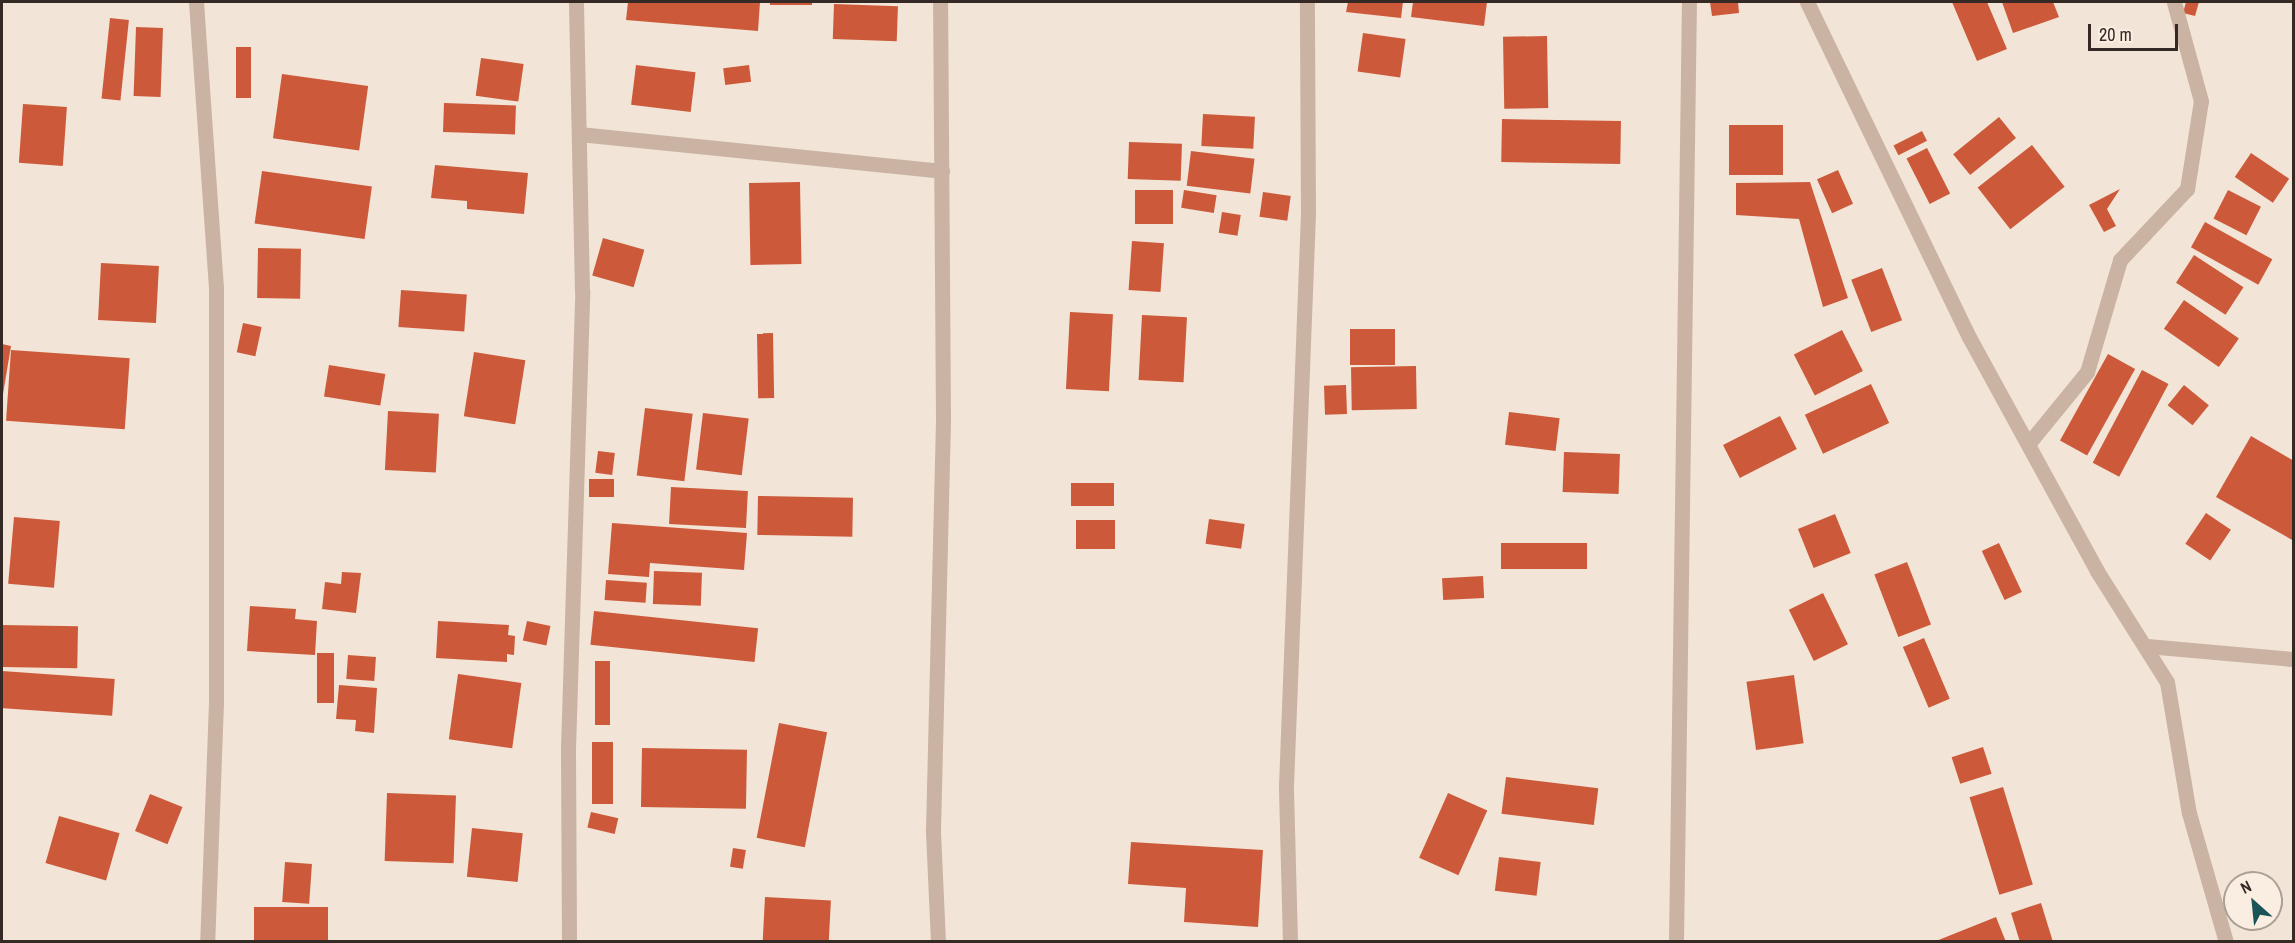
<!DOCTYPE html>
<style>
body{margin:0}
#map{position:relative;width:2295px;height:943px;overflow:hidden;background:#f2e4d6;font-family:"Archivo Narrow",sans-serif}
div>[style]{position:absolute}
.building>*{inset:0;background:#cc5a3a;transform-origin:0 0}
.minor>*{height:15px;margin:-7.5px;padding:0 7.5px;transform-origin:7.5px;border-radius:7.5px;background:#cab3a2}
span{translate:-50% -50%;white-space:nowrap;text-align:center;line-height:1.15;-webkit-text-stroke:4.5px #faeee2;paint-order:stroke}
.frame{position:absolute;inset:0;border:3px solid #342925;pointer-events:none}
.north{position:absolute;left:2223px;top:871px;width:60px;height:60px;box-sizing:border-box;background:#faeee2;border:2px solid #ab9f96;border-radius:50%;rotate:333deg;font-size:16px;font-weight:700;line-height:24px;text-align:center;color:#342925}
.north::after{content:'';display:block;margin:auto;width:21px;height:27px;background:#195457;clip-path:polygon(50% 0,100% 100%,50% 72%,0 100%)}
.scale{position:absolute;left:2088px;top:24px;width:90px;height:27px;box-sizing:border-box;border:3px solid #342925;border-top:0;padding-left:8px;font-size:18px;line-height:21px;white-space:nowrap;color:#342925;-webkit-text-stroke:4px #faeee2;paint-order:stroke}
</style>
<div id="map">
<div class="building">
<div style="clip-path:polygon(628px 2px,760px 2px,758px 31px,626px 20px)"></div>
<div style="left:770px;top:2px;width:42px;height:3px"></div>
<div style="clip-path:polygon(1348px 2px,1403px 2px,1401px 18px,1346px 12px)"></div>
<div style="clip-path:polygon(1413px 2px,1487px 2px,1484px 26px,1411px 17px)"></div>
<div style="clip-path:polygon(1710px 2px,1738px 2px,1739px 13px,1712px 16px)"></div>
<div style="clip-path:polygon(1952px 2px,1987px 2px,2007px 49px,1977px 61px)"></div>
<div style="clip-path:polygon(2002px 2px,2053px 2px,2059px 17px,2013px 33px)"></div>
<div style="clip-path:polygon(2186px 2px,2199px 2px,2195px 16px,2183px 13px)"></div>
<div style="left:834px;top:4px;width:64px;height:35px;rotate:2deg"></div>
<div style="left:110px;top:18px;width:19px;height:81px;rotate:6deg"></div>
<div style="left:136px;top:27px;width:27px;height:69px;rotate:2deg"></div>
<div style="left:1363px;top:33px;width:43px;height:39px;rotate:8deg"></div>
<div style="left:1547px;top:36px;width:72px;height:44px;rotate:89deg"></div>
<div style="left:236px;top:47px;width:15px;height:51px"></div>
<div style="left:481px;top:58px;width:43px;height:38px;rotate:8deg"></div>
<div style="left:636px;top:65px;width:60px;height:40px;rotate:7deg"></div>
<div style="left:749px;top:65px;width:17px;height:26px;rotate:83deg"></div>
<div style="left:282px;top:74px;width:87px;height:65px;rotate:8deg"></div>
<div style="left:444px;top:103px;width:72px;height:29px;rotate:2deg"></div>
<div style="left:23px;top:104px;width:44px;height:59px;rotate:4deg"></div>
<div style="left:1203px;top:114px;width:52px;height:32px;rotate:3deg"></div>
<div style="left:1999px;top:117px;width:27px;height:59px;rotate:51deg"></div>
<div style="left:1502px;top:119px;width:119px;height:43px;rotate:1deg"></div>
<div style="left:1729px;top:125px;width:54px;height:50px"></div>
<div style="left:1922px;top:131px;width:11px;height:32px;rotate:63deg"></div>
<div style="left:1129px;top:142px;width:53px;height:37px;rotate:2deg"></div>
<div style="left:2032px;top:145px;width:53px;height:69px;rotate:52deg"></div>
<div style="left:1927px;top:148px;width:51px;height:23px;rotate:63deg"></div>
<div style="left:1191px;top:151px;width:64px;height:35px;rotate:7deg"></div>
<div style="left:2251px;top:153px;width:46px;height:29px;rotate:34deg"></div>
<div style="clip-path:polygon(435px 165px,528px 173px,524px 214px,467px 209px,467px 201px,431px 198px)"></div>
<div style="left:1838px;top:170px;width:37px;height:23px;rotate:66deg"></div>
<div style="left:262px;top:171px;width:111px;height:53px;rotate:8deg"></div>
<div style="left:800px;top:182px;width:82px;height:51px;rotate:89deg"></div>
<div style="clip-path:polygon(1810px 182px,1848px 298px,1823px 307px,1799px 219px,1736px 215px,1736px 183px)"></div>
<div style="clip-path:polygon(2120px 189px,2107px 209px,2116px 226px,2104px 232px,2089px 205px)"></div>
<div style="left:1135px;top:190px;width:38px;height:34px"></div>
<div style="left:1184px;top:190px;width:33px;height:18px;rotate:9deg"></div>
<div style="left:2228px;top:190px;width:37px;height:32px;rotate:27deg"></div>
<div style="left:1263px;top:192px;width:28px;height:25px;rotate:8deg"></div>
<div style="left:1222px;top:212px;width:19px;height:21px;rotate:9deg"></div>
<div style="left:2205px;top:222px;width:77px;height:29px;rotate:29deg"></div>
<div style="left:603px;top:238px;width:43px;height:39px;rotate:16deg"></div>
<div style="left:1132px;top:241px;width:32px;height:49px;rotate:4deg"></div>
<div style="left:258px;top:248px;width:43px;height:50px;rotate:1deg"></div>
<div style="left:2194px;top:255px;width:59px;height:33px;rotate:33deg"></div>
<div style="left:101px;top:263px;width:58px;height:57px;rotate:3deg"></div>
<div style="left:1882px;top:268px;width:56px;height:33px;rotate:69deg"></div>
<div style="left:401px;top:290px;width:66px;height:37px;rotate:4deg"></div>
<div style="left:2184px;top:300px;width:67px;height:35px;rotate:35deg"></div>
<div style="left:1070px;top:312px;width:43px;height:77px;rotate:3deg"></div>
<div style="left:1142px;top:315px;width:45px;height:65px;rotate:3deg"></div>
<div style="left:243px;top:323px;width:19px;height:30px;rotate:12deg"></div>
<div style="left:1350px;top:329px;width:45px;height:36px"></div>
<div style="left:1842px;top:330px;width:46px;height:54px;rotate:63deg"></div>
<div style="left:773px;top:333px;width:65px;height:16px;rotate:89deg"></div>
<div style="clip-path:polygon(2px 344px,11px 346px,2px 400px)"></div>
<div style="left:11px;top:350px;width:119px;height:71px;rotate:4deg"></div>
<div style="left:474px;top:352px;width:52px;height:65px;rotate:9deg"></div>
<div style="left:2108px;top:354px;width:31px;height:99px;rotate:29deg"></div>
<div style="left:329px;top:365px;width:57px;height:32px;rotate:9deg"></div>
<div style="left:1416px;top:366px;width:43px;height:65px;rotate:89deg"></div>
<div style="left:2142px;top:370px;width:30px;height:105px;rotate:28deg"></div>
<div style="left:1871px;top:384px;width:43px;height:73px;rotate:65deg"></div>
<div style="left:1346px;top:385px;width:29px;height:22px;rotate:88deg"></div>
<div style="left:2184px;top:385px;width:32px;height:26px;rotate:39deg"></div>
<div style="left:645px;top:408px;width:48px;height:68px;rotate:7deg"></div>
<div style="left:388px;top:411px;width:51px;height:59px;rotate:3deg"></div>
<div style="left:1509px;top:412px;width:51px;height:33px;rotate:7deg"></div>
<div style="left:703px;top:413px;width:46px;height:57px;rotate:7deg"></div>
<div style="left:1780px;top:416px;width:37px;height:64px;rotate:63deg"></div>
<div style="clip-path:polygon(2251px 436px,2294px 461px,2294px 541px,2216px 497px)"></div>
<div style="left:598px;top:451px;width:17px;height:22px;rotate:7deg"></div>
<div style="left:1564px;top:452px;width:56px;height:40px;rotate:2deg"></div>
<div style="left:614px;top:479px;width:18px;height:25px;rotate:90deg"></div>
<div style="left:1114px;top:483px;width:23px;height:43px;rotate:90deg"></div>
<div style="left:671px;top:487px;width:77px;height:37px;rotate:3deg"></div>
<div style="left:758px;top:496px;width:95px;height:39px;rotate:1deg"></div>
<div style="left:2206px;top:513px;width:30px;height:37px;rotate:34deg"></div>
<div style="left:1835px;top:514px;width:42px;height:40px;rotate:68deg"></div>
<div style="left:14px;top:517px;width:46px;height:67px;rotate:5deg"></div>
<div style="left:1209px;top:519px;width:36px;height:25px;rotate:8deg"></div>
<div style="left:1076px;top:520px;width:39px;height:29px"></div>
<div style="clip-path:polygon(612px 523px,747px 533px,744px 570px,650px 563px,649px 577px,608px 574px)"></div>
<div style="left:1501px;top:543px;width:86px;height:26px"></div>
<div style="left:1999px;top:543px;width:54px;height:19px;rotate:65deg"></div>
<div style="left:1907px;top:562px;width:67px;height:35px;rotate:69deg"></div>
<div style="left:654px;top:571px;width:48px;height:33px;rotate:2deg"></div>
<div style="clip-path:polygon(342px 572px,361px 573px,356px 613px,322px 609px,325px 582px,341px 584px)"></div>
<div style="left:1483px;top:576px;width:22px;height:41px;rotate:87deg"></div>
<div style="left:606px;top:580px;width:41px;height:20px;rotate:4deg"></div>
<div style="left:1823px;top:593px;width:57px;height:38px;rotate:64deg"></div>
<div style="clip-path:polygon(250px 606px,296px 609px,295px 619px,317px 621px,315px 655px,247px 651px)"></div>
<div style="left:594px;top:611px;width:165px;height:34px;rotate:6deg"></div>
<div style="clip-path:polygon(438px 621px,509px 625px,508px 635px,515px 636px,514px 655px,507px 654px,507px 662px,436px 658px)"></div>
<div style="left:527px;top:621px;width:24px;height:20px;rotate:12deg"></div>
<div style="left:2px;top:625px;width:76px;height:42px;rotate:1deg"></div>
<div style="left:1924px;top:638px;width:66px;height:23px;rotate:67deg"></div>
<div style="left:317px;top:653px;width:17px;height:50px"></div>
<div style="left:348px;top:655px;width:28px;height:24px;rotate:4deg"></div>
<div style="left:595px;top:661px;width:15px;height:64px"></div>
<div style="left:2px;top:671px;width:113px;height:37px;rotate:4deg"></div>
<div style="left:458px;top:674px;width:64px;height:66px;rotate:8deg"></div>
<div style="left:1794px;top:675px;width:69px;height:48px;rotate:82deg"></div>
<div style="clip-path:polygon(339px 685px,377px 688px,374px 733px,355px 731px,356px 720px,336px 719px)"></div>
<div style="left:779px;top:723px;width:49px;height:117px;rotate:11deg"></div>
<div style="left:592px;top:742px;width:21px;height:62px"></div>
<div style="left:1983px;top:747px;width:28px;height:33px;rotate:72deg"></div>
<div style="left:642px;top:748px;width:105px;height:59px;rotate:1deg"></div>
<div style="left:1506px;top:777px;width:93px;height:37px;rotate:7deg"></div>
<div style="left:2003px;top:787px;width:102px;height:35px;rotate:73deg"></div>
<div style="left:387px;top:793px;width:69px;height:68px;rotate:2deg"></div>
<div style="left:1448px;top:793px;width:43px;height:71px;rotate:24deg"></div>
<div style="left:150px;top:794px;width:35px;height:40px;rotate:22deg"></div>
<div style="left:591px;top:812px;width:28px;height:16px;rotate:13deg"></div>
<div style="left:59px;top:816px;width:63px;height:49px;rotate:16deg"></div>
<div style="left:472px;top:828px;width:51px;height:49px;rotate:6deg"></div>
<div style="clip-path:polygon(1131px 842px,1263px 850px,1258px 927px,1184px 922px,1186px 888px,1128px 884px)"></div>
<div style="left:733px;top:848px;width:13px;height:19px;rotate:9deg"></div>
<div style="left:1499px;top:857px;width:42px;height:34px;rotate:7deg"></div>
<div style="left:285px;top:862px;width:27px;height:40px;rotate:4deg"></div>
<div style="left:765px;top:897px;width:66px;height:44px;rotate:3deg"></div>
<div style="clip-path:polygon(2041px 903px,2053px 942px,2020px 942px,2011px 913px)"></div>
<div style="left:254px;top:907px;width:74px;height:35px"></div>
<div style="clip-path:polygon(1996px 917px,2006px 942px,1936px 942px,1936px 941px)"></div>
</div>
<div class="minor">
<div style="left:196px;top:2px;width:287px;rotate:86deg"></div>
<div style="left:216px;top:288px;width:414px;rotate:90deg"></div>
<div style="left:216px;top:702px;width:240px;rotate:92.1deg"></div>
<div style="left:1807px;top:2px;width:372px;rotate:64.2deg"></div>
<div style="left:1969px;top:337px;width:267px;rotate:61.3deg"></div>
<div style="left:2097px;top:571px;width:131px;rotate:57.8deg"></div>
<div style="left:2167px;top:682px;width:133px;rotate:80.5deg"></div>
<div style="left:2189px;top:813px;width:134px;rotate:74deg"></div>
<div style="left:579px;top:134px;width:365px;rotate:5.8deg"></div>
<div style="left:2029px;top:443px;width:92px;rotate:-50.8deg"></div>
<div style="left:2087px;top:372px;width:117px;rotate:-73.6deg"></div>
<div style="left:2120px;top:260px;width:98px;rotate:-46.7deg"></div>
<div style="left:2187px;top:189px;width:89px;rotate:-81deg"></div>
<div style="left:2201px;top:101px;width:103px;rotate:-105.3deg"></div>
<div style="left:2147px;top:646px;width:148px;rotate:5.1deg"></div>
<div style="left:569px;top:942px;width:194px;rotate:-90.3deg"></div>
<div style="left:568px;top:748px;width:457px;rotate:-88.2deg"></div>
<div style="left:582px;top:291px;width:289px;rotate:-91.2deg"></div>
<div style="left:938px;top:942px;width:112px;rotate:-92.6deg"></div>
<div style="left:933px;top:830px;width:411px;rotate:-88.6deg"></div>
<div style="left:943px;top:419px;width:417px;rotate:-90.4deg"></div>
<div style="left:1290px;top:942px;width:156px;rotate:-91.5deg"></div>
<div style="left:1286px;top:786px;width:572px;rotate:-87.8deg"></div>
<div style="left:1308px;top:214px;width:212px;rotate:-90.3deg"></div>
<div style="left:1676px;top:942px;width:940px;rotate:-89.21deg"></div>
</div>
<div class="frame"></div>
<div class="north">N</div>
<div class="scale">20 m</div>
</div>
